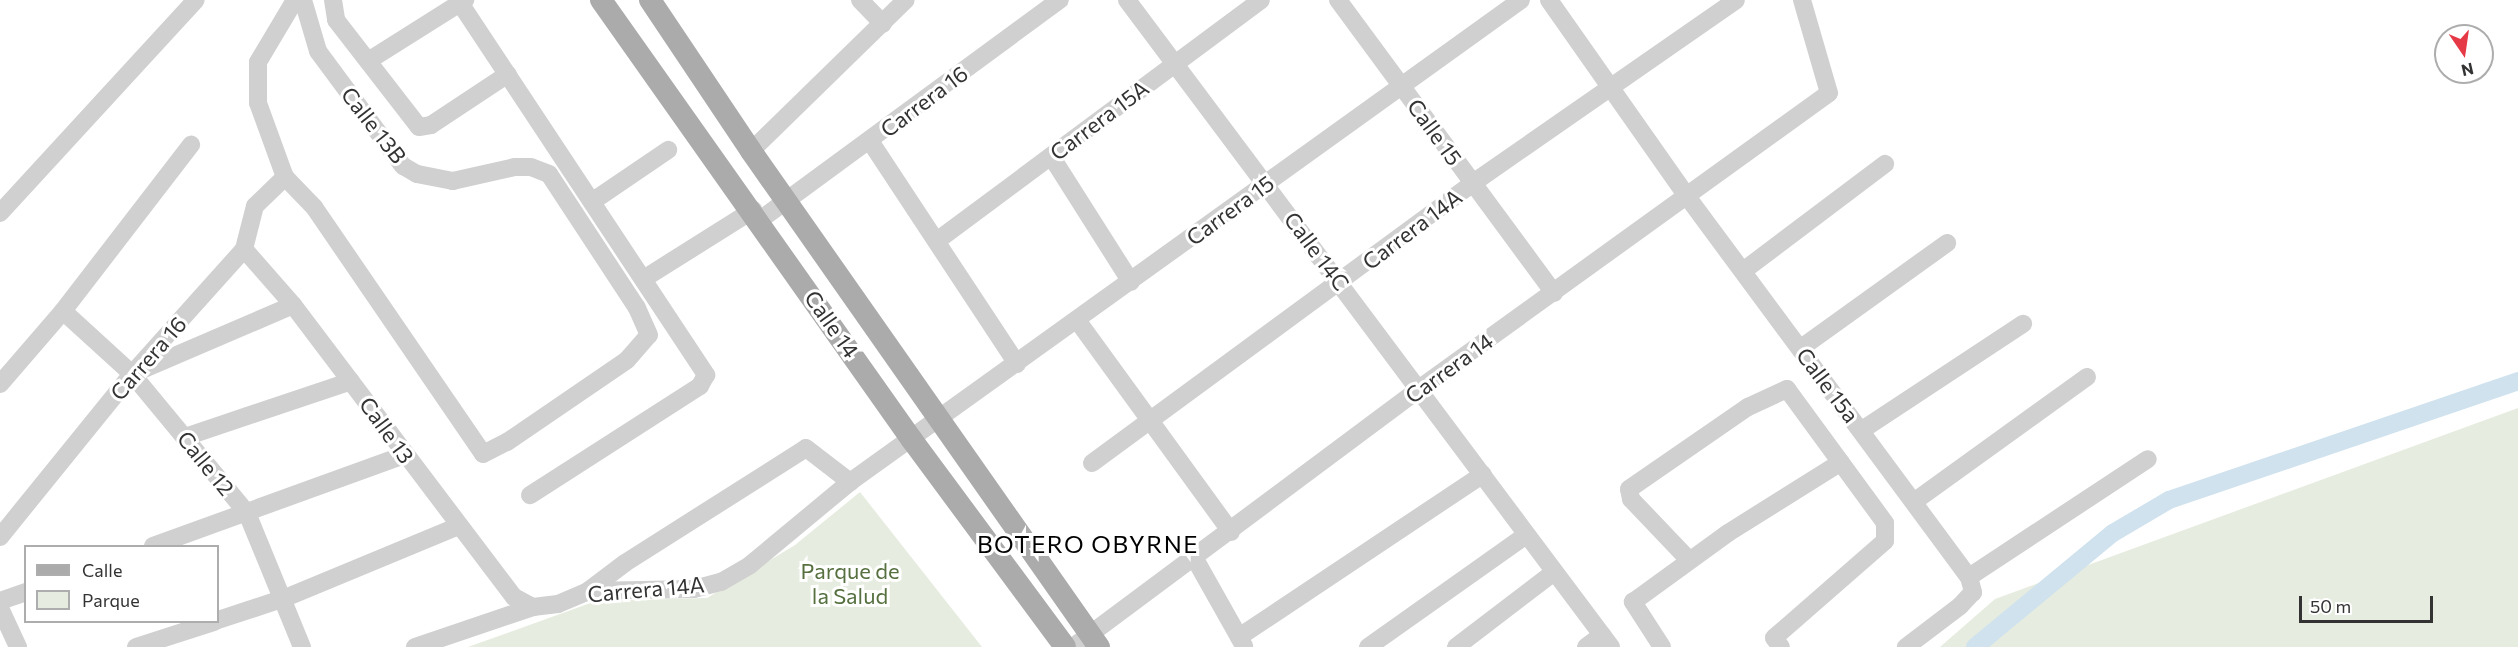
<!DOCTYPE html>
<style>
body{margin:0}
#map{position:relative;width:2518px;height:647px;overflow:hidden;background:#fff;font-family:Commissioner,sans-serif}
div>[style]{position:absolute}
.green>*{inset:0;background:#e6ecdf}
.canal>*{height:18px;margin:-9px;padding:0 9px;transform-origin:9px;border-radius:9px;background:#cfe2ee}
.minor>*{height:18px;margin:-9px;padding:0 9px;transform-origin:9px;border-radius:9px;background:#d0d0d0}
.major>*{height:22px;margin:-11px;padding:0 11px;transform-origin:11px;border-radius:11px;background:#ababab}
span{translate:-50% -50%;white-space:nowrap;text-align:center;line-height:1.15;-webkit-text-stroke:6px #fff;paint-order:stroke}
.street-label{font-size:22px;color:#333}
.park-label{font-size:22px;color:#56703f}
.neighbourhood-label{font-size:24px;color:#000;letter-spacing:1.5px}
.legend{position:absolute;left:24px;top:545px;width:195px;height:78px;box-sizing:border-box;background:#fff;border:2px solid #adadad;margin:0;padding:8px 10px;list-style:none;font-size:18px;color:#333}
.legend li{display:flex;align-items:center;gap:12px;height:30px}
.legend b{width:30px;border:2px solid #adadad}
.north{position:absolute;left:2434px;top:24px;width:60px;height:60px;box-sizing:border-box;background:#fff;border:2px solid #adadad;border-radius:50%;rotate:167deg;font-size:16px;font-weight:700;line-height:24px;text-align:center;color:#333}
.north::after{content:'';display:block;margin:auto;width:21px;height:27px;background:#e63946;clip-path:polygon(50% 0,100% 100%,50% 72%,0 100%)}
.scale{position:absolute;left:2299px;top:596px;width:134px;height:27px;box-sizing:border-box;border:3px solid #333;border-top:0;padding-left:8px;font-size:18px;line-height:21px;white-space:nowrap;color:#333;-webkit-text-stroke:4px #fff;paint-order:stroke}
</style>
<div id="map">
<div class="green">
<div style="clip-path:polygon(2518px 408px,2518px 647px,1940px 647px,1995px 599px)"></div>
<div style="clip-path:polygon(860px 492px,982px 647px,468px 647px,596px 601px,707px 598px,795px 545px)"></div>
</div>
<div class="canal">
<div style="left:1975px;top:647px;width:179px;rotate:-39.6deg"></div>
<div style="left:2113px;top:533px;width:65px;rotate:-30.5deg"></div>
<div style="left:2169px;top:500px;width:369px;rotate:-18.8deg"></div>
</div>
<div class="minor">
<div style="left:295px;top:0;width:72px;rotate:120.8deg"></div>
<div style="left:258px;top:62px;width:41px;rotate:90deg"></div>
<div style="left:258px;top:103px;width:79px;rotate:70deg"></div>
<div style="left:285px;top:177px;width:42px;rotate:46deg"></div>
<div style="left:314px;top:207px;width:299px;rotate:55.6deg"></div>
<div style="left:483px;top:454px;width:27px;rotate:-27deg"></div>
<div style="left:507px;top:442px;width:145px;rotate:-34.3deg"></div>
<div style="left:627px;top:360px;width:33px;rotate:-49deg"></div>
<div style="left:649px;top:335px;width:30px;rotate:-114deg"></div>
<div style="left:637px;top:308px;width:160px;rotate:-123.3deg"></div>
<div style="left:549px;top:174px;width:19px;rotate:-159deg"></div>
<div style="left:531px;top:167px;width:16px;rotate:180deg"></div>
<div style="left:515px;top:167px;width:64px;rotate:167.3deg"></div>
<div style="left:453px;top:181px;width:37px;rotate:-169deg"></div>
<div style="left:417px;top:174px;width:16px;rotate:-150deg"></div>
<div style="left:403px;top:166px;width:143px;rotate:-126.5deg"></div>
<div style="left:318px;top:51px;width:53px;rotate:-106.4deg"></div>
<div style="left:333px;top:0;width:20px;rotate:81deg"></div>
<div style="left:336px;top:20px;width:135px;rotate:52.2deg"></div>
<div style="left:419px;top:127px;width:12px;rotate:-9deg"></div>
<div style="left:431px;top:125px;width:92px;rotate:-33.5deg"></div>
<div style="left:458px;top:0;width:450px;rotate:56.5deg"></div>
<div style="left:706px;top:375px;width:13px;rotate:119deg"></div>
<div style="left:700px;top:386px;width:202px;rotate:147.3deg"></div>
<div style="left:860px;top:0;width:33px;rotate:46deg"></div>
<div style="left:1127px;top:0;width:808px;rotate:53.2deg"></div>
<div style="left:1338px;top:0;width:364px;rotate:53.6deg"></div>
<div style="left:1549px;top:0;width:238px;rotate:54.9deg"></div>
<div style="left:1686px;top:195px;width:475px;rotate:53.5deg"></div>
<div style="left:1969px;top:577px;width:16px;rotate:75deg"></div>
<div style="left:1973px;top:592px;width:19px;rotate:133deg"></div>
<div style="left:1960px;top:606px;width:68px;rotate:142.8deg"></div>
<div style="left:368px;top:61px;width:115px;rotate:-32.2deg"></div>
<div style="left:870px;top:141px;width:267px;rotate:56.6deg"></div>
<div style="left:751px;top:151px;width:216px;rotate:-44.3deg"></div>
<div style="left:1051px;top:156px;width:149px;rotate:57.6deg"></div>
<div style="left:593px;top:201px;width:91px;rotate:-34.2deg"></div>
<div style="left:0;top:213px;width:289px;rotate:-47.4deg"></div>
<div style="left:760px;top:220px;width:372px;rotate:-36.3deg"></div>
<div style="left:938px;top:240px;width:402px;rotate:-36.6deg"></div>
<div style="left:244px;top:249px;width:74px;rotate:48.8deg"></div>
<div style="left:293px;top:305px;width:366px;rotate:52.9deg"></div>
<div style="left:514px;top:597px;width:21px;rotate:28deg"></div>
<div style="left:1743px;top:271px;width:178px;rotate:-37deg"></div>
<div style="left:645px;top:278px;width:128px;rotate:-32.2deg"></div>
<div style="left:63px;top:311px;width:93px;rotate:42.4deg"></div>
<div style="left:132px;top:374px;width:180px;rotate:50.4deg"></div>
<div style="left:247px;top:513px;width:145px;rotate:67.7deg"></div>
<div style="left:1077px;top:320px;width:262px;rotate:54deg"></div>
<div style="left:1801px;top:348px;width:180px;rotate:-35.7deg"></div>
<div style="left:137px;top:372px;width:170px;rotate:-23.2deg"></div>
<div style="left:0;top:384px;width:96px;rotate:-49.2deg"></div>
<div style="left:63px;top:311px;width:210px;rotate:-52.4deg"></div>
<div style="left:1862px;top:430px;width:193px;rotate:-33.4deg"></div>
<div style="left:185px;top:437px;width:175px;rotate:-18.6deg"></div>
<div style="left:1092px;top:463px;width:473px;rotate:-36.3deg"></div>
<div style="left:1473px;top:183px;width:320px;rotate:-34.8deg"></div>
<div style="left:1915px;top:501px;width:212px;rotate:-35.8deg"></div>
<div style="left:0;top:537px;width:210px;rotate:-51deg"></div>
<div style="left:132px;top:374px;width:168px;rotate:-48.1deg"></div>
<div style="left:244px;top:249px;width:44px;rotate:-75.7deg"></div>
<div style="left:255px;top:206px;width:42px;rotate:-44deg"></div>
<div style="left:153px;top:546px;width:268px;rotate:-19.9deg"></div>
<div style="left:1195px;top:559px;width:100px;rotate:60.6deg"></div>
<div style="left:1689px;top:560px;width:84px;rotate:-133.6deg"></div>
<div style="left:1631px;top:499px;width:10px;rotate:-101deg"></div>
<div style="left:1629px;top:489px;width:145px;rotate:-34.6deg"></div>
<div style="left:1748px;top:407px;width:43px;rotate:-24.8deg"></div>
<div style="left:1787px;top:389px;width:166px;rotate:53.8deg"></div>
<div style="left:1885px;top:523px;width:18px;rotate:90deg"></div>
<div style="left:1885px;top:541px;width:147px;rotate:138.9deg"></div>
<div style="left:1774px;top:638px;width:11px;rotate:52deg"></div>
<div style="left:1969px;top:577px;width:214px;rotate:-33.4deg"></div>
<div style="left:588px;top:591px;width:46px;rotate:-37.1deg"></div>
<div style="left:625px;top:563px;width:214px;rotate:-32.4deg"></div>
<div style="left:806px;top:448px;width:56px;rotate:37.7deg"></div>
<div style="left:0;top:601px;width:28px;rotate:-19deg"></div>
<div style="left:0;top:608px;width:43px;rotate:65.2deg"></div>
<div style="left:218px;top:620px;width:71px;rotate:-18.2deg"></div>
<div style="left:285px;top:598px;width:188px;rotate:-22.5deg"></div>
<div style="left:1239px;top:637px;width:293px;rotate:-33.7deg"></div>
<div style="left:136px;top:647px;width:82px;rotate:-17.8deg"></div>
<div style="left:415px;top:647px;width:125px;rotate:-18.7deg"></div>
<div style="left:533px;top:607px;width:25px;rotate:-7deg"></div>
<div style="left:558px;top:604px;width:33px;rotate:-23deg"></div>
<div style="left:588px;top:591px;width:106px;rotate:-1.1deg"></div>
<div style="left:694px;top:589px;width:28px;rotate:-15deg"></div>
<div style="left:721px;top:582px;width:34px;rotate:-30deg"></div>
<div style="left:750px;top:565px;width:130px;rotate:-39.7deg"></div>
<div style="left:850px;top:482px;width:826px;rotate:-35.69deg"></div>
<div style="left:1073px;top:647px;width:433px;rotate:-36.7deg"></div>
<div style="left:1420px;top:388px;width:504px;rotate:-35.8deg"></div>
<div style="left:1829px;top:93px;width:97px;rotate:-106.2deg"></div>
<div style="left:1368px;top:647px;width:194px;rotate:-35.3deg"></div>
<div style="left:1456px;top:647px;width:123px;rotate:-37.4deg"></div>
<div style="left:1586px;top:647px;width:20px;rotate:-37deg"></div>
<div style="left:1662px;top:647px;width:54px;rotate:-122.8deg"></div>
<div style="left:1633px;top:602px;width:117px;rotate:-36deg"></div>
<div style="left:1728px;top:533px;width:133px;rotate:-32.1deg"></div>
</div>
<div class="major">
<div style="left:601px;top:0;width:539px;rotate:54.75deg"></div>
<div style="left:912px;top:440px;width:257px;rotate:53.5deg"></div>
<div style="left:650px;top:0;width:182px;rotate:56.2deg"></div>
<div style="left:751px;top:151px;width:606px;rotate:54.95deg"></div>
</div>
<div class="street-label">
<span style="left:924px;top:101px;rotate:-37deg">Carrera 16</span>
<span style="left:1099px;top:120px;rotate:-37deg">Carrera 15A</span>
<span style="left:374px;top:125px;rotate:52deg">Calle 13B</span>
<span style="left:1435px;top:132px;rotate:54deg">Calle 15</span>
<span style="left:1230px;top:210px;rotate:-36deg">Carrera 15</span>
<span style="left:1412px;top:229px;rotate:-37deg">Carrera 14A</span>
<span style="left:1317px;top:251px;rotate:53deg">Calle 14C</span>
<span style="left:832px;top:324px;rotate:55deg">Calle 14</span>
<span style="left:148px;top:358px;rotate:-49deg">Carrera 16</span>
<span style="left:1449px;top:368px;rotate:-36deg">Carrera 14</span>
<span style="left:1828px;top:385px;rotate:53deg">Calle 15a</span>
<span style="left:387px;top:430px;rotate:54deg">Calle 13</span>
<span style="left:206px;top:463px;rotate:51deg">Calle 12</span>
<span style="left:646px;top:589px;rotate:-5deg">Carrera 14A</span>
</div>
<div class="park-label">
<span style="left:850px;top:583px">Parque de<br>la Salud</span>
</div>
<div class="neighbourhood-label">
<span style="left:1088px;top:544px">BOTERO OBYRNE</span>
</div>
<ul class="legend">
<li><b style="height:8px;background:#ababab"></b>Calle</li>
<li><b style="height:16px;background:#e6ecdf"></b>Parque</li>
</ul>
<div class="north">N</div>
<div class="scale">50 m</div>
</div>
